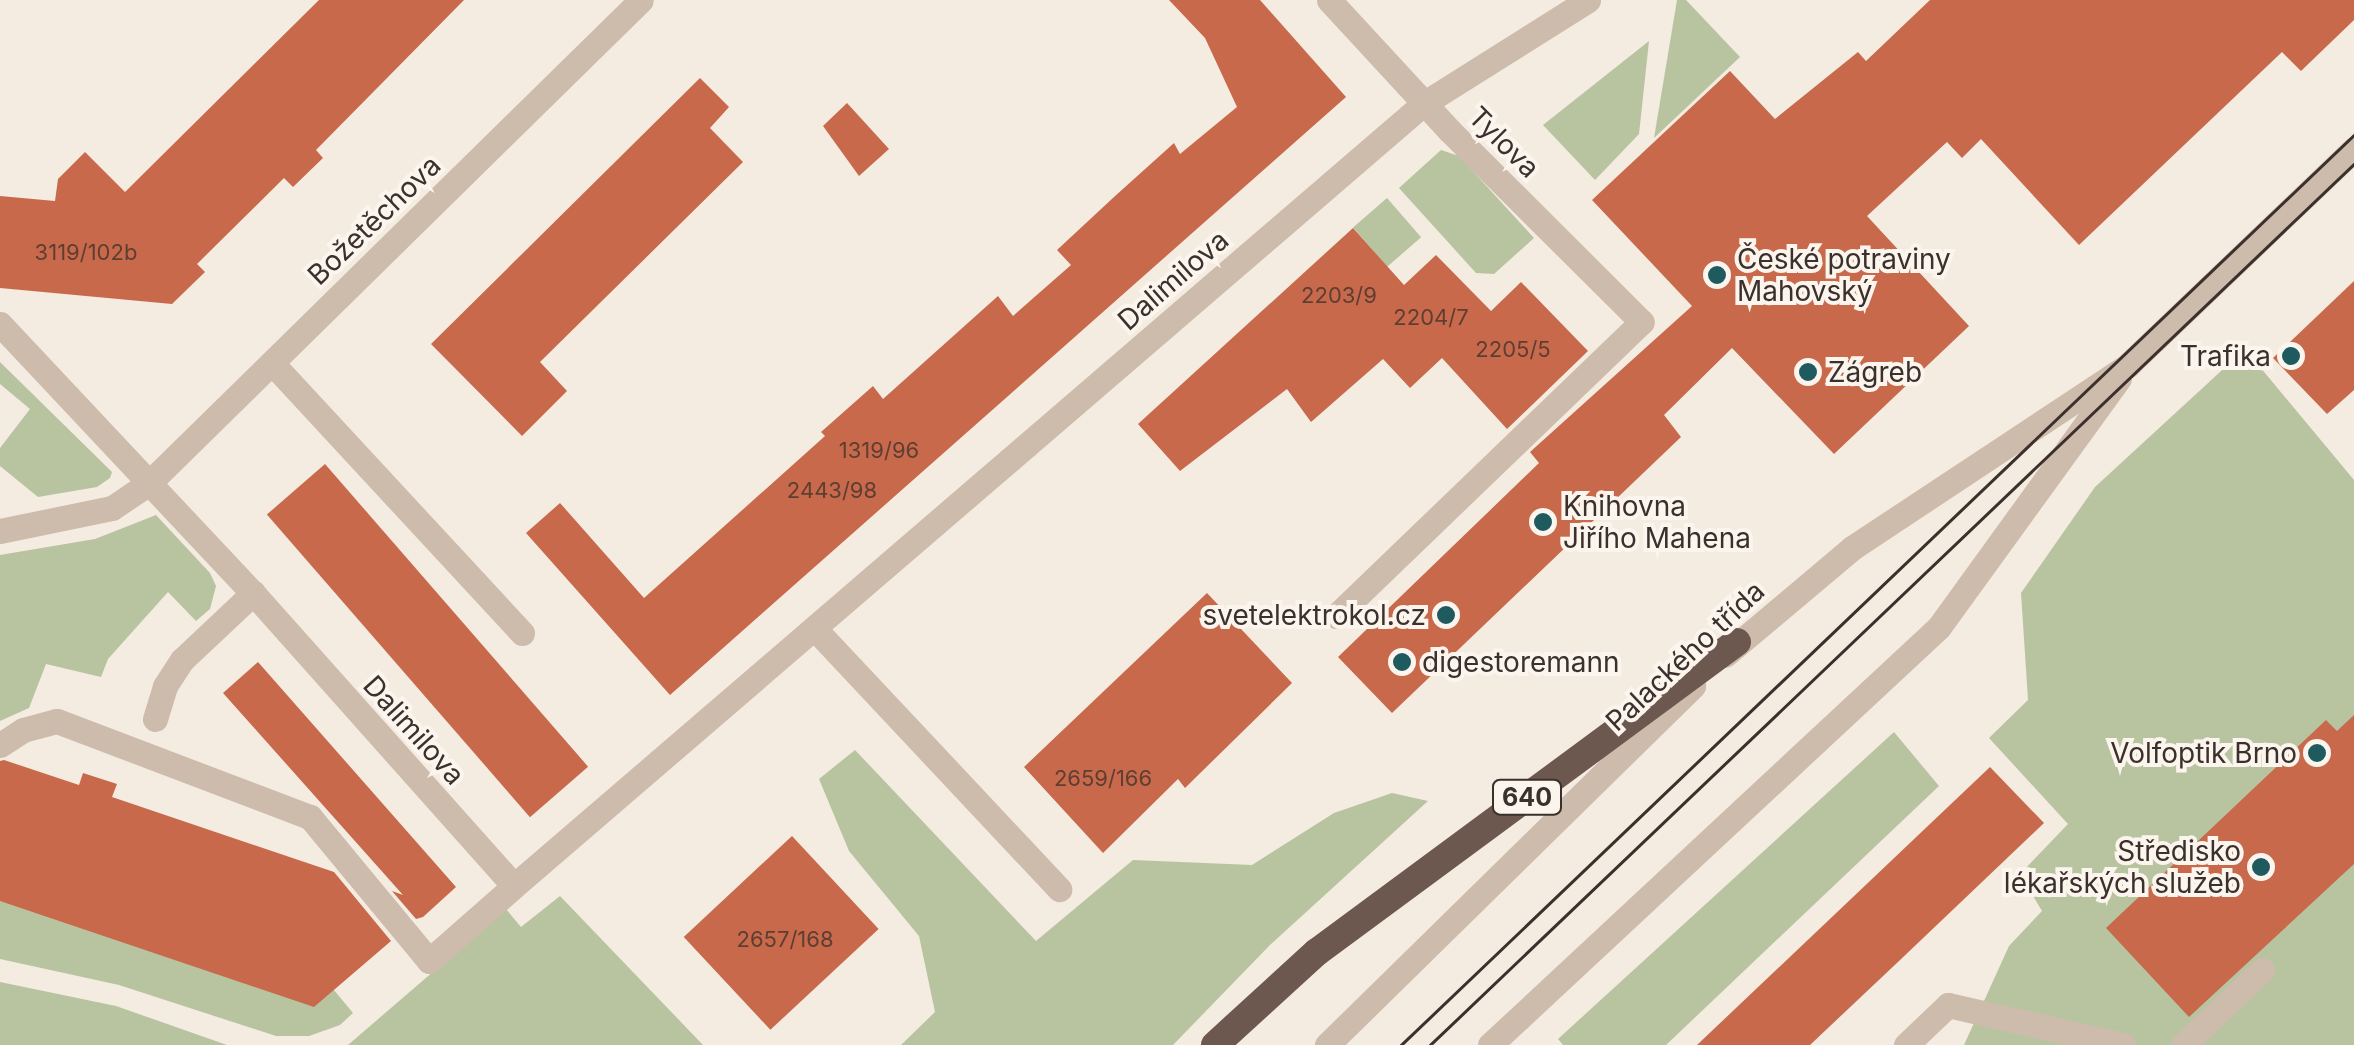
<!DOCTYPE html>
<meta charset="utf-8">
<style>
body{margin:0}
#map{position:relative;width:2354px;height:1045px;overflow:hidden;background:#f4ebe1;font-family:Inter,sans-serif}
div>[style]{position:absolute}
.green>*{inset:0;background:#b8c4a0;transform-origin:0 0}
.building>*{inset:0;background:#c8694b;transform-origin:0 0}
.service>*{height:25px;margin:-12.5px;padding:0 12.5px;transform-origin:12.5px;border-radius:12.5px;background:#cdbbac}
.minor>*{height:25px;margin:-12.5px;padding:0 12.5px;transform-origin:12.5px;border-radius:12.5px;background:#cdbbac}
.tertiary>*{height:25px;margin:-12.5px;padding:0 12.5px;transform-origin:12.5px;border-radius:12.5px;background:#cdbbac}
.trunk>*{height:28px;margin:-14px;padding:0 14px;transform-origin:14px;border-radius:14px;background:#6c584f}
.tram>*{height:2.5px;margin:-1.25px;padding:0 1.25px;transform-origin:1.25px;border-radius:1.25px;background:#3b302b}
.dots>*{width:28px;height:28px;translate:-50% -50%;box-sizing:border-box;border:5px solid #fbf5ee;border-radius:50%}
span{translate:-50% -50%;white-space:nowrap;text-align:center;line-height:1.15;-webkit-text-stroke:8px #fbf5ee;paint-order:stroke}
.number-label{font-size:22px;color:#5e3e33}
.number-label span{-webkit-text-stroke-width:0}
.shield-label span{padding:2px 8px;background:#fbf5ee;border:2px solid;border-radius:8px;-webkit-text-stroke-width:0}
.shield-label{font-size:25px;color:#3b302b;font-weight:700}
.street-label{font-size:28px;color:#3b302b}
.poi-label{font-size:28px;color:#3b302b}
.left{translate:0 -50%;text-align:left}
.right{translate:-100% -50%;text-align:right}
</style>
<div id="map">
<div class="green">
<div style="clip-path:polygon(1677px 0,1686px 0,1740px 57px,1654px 138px)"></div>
<div style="clip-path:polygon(1649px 41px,1639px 134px,1595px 180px,1543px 125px)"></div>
<div style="clip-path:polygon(1441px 150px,1459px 156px,1534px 238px,1494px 274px,1476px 273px,1399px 188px)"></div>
<div style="left:1387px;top:198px;width:52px;height:45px;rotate:49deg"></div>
<div style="clip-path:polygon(2245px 349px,2354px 480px,2354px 1045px,1964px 1045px,2009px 946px,2042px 911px,2020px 874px,2068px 824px,1989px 738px,2028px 700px,2021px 593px,2095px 487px)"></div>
<div style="clip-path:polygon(0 362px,112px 472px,110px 478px,97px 487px,38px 497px,0 466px,0 448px,30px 409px,0 384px)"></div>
<div style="clip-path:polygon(156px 515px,210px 573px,216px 586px,210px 609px,196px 621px,168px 592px,108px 659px,101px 677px,46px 664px,29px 708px,0 721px,0 555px,95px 539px)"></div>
<div style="clip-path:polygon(1894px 732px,1939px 786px,1666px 1045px,1563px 1045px,1558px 1039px)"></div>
<div style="clip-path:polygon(855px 750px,1036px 941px,1133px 860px,1252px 865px,1334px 813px,1392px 793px,1428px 801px,1270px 945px,1173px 1045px,901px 1045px,935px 1012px,919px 936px,849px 851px,819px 779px)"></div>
<div style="clip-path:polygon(560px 896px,703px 1045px,348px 1045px,506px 909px,521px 927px)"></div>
<div style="clip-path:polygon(0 901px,334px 990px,353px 1013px,340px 1025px,309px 1036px,276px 1036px,119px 985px,0 959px)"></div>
<div style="clip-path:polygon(0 982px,116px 1006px,227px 1045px,0 1045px)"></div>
</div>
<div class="building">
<div style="clip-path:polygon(319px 0,464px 0,316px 150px,323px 158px,293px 187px,284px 178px,197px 264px,205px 272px,172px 304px,0 288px,0 196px,55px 201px,58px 179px,85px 152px,125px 192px)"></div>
<div style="clip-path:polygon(1169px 0,1260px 0,1346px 97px,670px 695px,526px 533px,560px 503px,644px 598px,825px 436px,821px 432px,873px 386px,883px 399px,998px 296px,1013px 316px,1071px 265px,1057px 250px,1114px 197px,1174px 143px,1180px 154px,1237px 107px,1205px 38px)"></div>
<div style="clip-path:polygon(1930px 0,2354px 0,2354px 20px,2301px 71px,2282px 52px,2079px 245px,1981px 139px,1962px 158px,1947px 142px,1867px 216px,1969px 326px,1834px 454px,1732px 348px,1664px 415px,1681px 437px,1392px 713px,1338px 657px,1539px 463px,1530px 452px,1692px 306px,1592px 200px,1730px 71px,1775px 119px,1858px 52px,1866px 61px)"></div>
<div style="clip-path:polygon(700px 78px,729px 107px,710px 128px,743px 162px,540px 362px,567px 391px,522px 436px,431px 344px)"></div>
<div style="clip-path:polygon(847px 103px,889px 149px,859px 176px,823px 126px)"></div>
<div style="clip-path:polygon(1353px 228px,1404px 285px,1436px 255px,1491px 311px,1521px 282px,1588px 351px,1507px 429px,1442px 358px,1410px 388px,1383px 359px,1311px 422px,1287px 389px,1180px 471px,1138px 424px)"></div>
<div style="clip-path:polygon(2354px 281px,2354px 390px,2327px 414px,2273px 358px)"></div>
<div style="left:325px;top:464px;width:401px;height:77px;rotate:49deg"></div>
<div style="clip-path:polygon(1207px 593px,1292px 683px,1185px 788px,1178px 779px,1103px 853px,1024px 767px)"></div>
<div style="clip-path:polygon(258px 662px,456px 887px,423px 917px,416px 919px,392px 891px,403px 895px,223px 693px)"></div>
<div style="clip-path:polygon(2354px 715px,2354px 864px,2189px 1017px,2106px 928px,2326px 720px,2337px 731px)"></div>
<div style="clip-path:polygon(4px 760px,79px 785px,83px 773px,117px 784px,112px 797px,334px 872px,391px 941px,314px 1007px,0 901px,0 761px)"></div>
<div style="clip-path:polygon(1990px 767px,2044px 823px,1899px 961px,1810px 1045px,1697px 1045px)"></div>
<div style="left:792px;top:836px;width:127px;height:148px;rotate:47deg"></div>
</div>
<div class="service">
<div style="left:272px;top:363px;width:368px;rotate:47.2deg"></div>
<div style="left:0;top:531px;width:114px;rotate:-11.6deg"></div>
<div style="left:112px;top:508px;width:45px;rotate:-34deg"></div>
<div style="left:1336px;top:616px;width:424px;rotate:-43.9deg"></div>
<div style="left:155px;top:719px;width:34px;rotate:-73deg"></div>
<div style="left:165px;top:686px;width:31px;rotate:-57deg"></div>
<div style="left:182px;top:660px;width:98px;rotate:-43.3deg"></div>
<div style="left:0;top:745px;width:27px;rotate:-33deg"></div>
<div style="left:23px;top:730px;width:35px;rotate:-15deg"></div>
<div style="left:57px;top:721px;width:271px;rotate:20.8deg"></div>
<div style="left:310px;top:817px;width:187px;rotate:50.4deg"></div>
<div style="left:429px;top:961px;width:113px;rotate:-41.4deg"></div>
<div style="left:1906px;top:1045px;width:58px;rotate:-43.6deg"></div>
<div style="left:1948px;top:1005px;width:180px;rotate:12.9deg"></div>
<div style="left:2183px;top:1045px;width:109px;rotate:-43.5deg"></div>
</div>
<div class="minor">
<div style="left:1329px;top:0;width:177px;rotate:47.3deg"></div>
<div style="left:1449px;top:130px;width:272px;rotate:44.9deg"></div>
<div style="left:0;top:324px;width:369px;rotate:46.8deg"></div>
<div style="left:253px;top:593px;width:392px;rotate:48.3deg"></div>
<div style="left:514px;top:886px;width:1199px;rotate:-40.7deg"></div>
<div style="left:1423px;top:104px;width:195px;rotate:-32.2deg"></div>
<div style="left:149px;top:483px;width:689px;rotate:-44.47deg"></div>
<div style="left:815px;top:629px;width:357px;rotate:46.8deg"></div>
</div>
<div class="tertiary">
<div style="left:1725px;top:655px;width:166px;rotate:-40.1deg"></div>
<div style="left:1852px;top:548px;width:331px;rotate:-33.5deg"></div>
<div style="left:2128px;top:365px;width:313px;rotate:-43.7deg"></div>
<div style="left:1327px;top:1045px;width:513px;rotate:-44.45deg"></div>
<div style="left:1490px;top:1045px;width:613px;rotate:-42.95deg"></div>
<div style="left:1939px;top:627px;width:307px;rotate:-54.1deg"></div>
</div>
<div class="trunk">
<div style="left:1215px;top:1045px;width:138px;rotate:-42.4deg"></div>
<div style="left:1317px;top:952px;width:522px;rotate:-36.43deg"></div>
</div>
<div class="tram">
<div style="left:1401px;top:1045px;width:1318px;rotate:-43.68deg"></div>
<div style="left:1430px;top:1045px;width:1277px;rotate:-43.64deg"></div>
</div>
<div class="dots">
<div style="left:1717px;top:275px;background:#1f5a5e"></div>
<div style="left:2291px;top:356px;background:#1f5a5e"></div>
<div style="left:1808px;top:372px;background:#1f5a5e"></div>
<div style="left:1543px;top:522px;background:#1f5a5e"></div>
<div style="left:1446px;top:615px;background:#1f5a5e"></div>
<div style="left:1402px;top:662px;background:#1f5a5e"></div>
<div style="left:2317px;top:753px;background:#1f5a5e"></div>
<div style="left:2261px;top:867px;background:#1f5a5e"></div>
</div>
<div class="number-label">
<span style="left:86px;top:253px">3119/102b</span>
<span style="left:1339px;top:296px">2203/9</span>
<span style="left:1431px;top:318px">2204/7</span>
<span style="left:1513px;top:350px">2205/5</span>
<span style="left:879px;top:451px">1319/96</span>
<span style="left:832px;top:491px">2443/98</span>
<span style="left:1103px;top:779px">2659/166</span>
<span style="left:785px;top:940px">2657/168</span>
</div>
<div class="shield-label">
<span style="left:1527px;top:797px">640</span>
</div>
<div class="street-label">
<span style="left:1504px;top:142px;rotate:45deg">Tylova</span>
<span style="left:374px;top:220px;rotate:-44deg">Božetěchova</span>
<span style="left:1173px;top:280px;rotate:-41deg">Dalimilova</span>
<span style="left:1685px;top:656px;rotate:-43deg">Palackého třída</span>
<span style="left:414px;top:730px;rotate:48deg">Dalimilova</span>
</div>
<div class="poi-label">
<span class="left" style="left:1737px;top:275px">České potraviny<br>Mahovský</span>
<span class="right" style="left:2271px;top:356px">Trafika</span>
<span class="left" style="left:1828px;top:372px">Zágreb</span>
<span class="left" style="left:1563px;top:522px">Knihovna<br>Jiřího Mahena</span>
<span class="right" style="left:1426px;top:615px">svetelektrokol.cz</span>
<span class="left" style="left:1422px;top:662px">digestoremann</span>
<span class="right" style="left:2297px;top:753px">Volfoptik Brno</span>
<span class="right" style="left:2241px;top:867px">Středisko<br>lékařských služeb</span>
</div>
</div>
